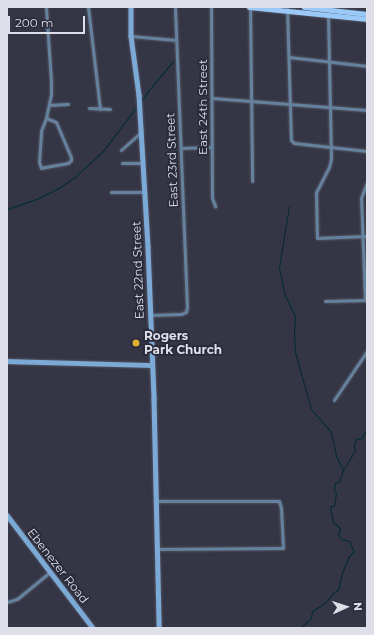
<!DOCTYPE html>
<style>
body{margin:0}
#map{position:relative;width:374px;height:635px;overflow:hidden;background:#343545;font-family:Montserrat,sans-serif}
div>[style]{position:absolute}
.stream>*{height:1px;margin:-0.5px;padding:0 0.5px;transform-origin:0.5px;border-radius:0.5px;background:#002b34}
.roads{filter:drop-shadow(0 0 1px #535463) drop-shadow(0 0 1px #535463)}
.street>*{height:3px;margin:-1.5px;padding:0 1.5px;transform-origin:1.5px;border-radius:1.5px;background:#64819d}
.secondary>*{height:4.5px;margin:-2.25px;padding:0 2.25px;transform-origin:2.25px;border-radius:2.25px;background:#7caad7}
.primary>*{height:5px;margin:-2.5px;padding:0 2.5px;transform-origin:2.5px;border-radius:2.5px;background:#9ac9f8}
.dots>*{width:11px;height:11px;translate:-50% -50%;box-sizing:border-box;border:2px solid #2a2b3a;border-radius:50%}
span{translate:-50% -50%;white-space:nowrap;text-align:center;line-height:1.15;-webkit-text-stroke:3.5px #2a2b3a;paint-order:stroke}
.street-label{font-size:12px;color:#dedfe9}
.poi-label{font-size:12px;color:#dedfe9;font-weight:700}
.left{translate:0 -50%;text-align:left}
.frame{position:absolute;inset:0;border:8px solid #dedfe9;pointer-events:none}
.north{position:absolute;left:326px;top:587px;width:40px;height:40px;-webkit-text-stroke:3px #2a2b3a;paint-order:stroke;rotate:87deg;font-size:11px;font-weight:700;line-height:16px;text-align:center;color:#dedfe9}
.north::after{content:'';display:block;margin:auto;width:14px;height:18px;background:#dedfe9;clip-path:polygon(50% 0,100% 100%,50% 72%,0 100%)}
.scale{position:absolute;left:8px;top:16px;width:77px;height:18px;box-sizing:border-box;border:2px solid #dedfe9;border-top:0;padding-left:5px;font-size:12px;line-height:14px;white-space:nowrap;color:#dedfe9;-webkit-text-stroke:3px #2a2b3a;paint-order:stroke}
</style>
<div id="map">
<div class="stream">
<div style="left:142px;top:100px;width:11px;rotate:-56deg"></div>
<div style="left:148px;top:91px;width:40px;rotate:-50deg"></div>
<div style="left:289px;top:206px;width:62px;rotate:99.3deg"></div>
<div style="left:279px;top:267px;width:26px;rotate:79deg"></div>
<div style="left:284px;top:293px;width:26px;rotate:65deg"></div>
<div style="left:295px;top:317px;width:16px;rotate:94deg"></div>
<div style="left:294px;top:333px;width:19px;rotate:87deg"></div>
<div style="left:295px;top:352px;width:59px;rotate:74.3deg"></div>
<div style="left:311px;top:409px;width:30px;rotate:49deg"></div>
<div style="left:331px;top:432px;width:25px;rotate:78deg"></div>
<div style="left:336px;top:456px;width:16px;rotate:63deg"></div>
<div style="left:7px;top:209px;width:34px;rotate:-19deg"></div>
<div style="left:39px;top:198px;width:20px;rotate:-27deg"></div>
<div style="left:57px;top:189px;width:23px;rotate:-34deg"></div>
<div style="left:76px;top:176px;width:37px;rotate:-43deg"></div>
<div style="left:103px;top:151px;width:56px;rotate:-52.9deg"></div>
<div style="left:300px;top:628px;width:15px;rotate:-42deg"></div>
<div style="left:311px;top:618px;width:7px;rotate:-82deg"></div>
<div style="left:312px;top:611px;width:15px;rotate:-32deg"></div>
<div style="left:325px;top:603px;width:14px;rotate:-51deg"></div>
<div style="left:334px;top:592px;width:4px;rotate:-27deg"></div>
<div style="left:338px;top:590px;width:17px;rotate:-77deg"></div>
<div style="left:342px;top:573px;width:18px;rotate:-68deg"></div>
<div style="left:349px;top:556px;width:6px;rotate:-39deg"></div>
<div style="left:354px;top:552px;width:12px;rotate:-114deg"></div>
<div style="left:349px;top:541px;width:8px;rotate:-166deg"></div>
<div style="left:341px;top:539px;width:6px;rotate:-121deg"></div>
<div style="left:338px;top:534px;width:6px;rotate:-72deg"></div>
<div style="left:340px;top:528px;width:9px;rotate:-139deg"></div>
<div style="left:333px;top:522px;width:16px;rotate:-101deg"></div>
<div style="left:330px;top:506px;width:4px"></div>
<div style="left:334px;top:506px;width:13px;rotate:-81deg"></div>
<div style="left:336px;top:493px;width:4px;rotate:-124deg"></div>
<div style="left:334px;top:490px;width:7px;rotate:-82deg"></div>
<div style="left:335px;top:483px;width:4px;rotate:-14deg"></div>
<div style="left:339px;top:482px;width:13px;rotate:-72deg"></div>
<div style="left:343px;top:470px;width:22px;rotate:-58deg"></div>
<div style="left:355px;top:451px;width:6px;rotate:-99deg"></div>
<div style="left:354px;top:445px;width:6px;rotate:-72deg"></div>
<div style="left:356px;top:439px;width:6px;rotate:-9deg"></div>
<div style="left:362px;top:438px;width:11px;rotate:-63deg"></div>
</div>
<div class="roads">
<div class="street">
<div style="left:88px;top:7px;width:103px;rotate:83.3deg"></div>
<div style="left:211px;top:7px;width:191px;rotate:89.7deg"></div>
<div style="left:212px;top:198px;width:9px;rotate:69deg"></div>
<div style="left:250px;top:7px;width:174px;rotate:89.3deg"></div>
<div style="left:287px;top:7px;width:133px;rotate:88.3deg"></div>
<div style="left:291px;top:140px;width:4px;rotate:45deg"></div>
<div style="left:294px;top:143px;width:73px;rotate:6.3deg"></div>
<div style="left:328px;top:14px;width:145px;rotate:88.8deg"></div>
<div style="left:331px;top:159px;width:8px;rotate:104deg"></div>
<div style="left:329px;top:167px;width:28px;rotate:117deg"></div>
<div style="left:316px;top:192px;width:46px;rotate:88.8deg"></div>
<div style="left:317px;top:238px;width:50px;rotate:-2.3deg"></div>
<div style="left:131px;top:36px;width:45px;rotate:5.1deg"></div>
<div style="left:289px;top:57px;width:79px;rotate:6.6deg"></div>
<div style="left:212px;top:98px;width:155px;rotate:4.4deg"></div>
<div style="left:49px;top:105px;width:19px;rotate:-3deg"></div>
<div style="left:89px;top:108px;width:21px;rotate:3deg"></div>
<div style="left:46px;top:118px;width:11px;rotate:22deg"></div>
<div style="left:56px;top:122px;width:38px;rotate:67deg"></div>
<div style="left:71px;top:157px;width:3px;rotate:90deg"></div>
<div style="left:71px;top:160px;width:4px;rotate:135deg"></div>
<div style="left:68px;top:163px;width:27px;rotate:170deg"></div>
<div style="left:41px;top:168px;width:6px;rotate:-108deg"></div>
<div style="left:39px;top:162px;width:31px;rotate:-86deg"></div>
<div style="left:41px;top:131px;width:14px;rotate:-69deg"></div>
<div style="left:46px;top:118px;width:24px;rotate:-78deg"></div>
<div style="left:51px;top:95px;width:14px;rotate:-90deg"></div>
<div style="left:51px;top:81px;width:74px;rotate:-93.9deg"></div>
<div style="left:181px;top:148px;width:30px;rotate:-2deg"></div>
<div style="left:121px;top:150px;width:25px;rotate:-42deg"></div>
<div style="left:122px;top:163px;width:20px"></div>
<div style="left:111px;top:192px;width:33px"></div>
<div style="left:365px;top:300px;width:102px;rotate:-92.2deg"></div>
<div style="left:361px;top:198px;width:17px;rotate:-69deg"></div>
<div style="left:325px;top:301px;width:42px;rotate:-1.4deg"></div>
<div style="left:150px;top:315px;width:31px;rotate:-2deg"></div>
<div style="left:181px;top:314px;width:5px;rotate:-22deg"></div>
<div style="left:186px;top:312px;width:5px;rotate:-79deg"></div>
<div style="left:187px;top:307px;width:300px;rotate:-92.3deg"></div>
<div style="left:334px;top:400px;width:59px;rotate:-56deg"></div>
<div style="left:157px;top:501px;width:122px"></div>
<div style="left:279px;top:501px;width:7px;rotate:74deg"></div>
<div style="left:281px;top:508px;width:40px;rotate:87.1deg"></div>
<div style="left:283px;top:548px;width:125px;rotate:179.5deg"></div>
<div style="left:7px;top:602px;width:10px;rotate:-17deg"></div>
<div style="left:17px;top:599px;width:43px;rotate:-39.3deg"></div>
</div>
<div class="secondary">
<div style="left:131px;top:7px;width:29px;rotate:90deg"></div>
<div style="left:131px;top:36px;width:60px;rotate:82.3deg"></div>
<div style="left:139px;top:95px;width:152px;rotate:86.6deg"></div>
<div style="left:148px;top:247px;width:152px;rotate:87.7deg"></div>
<div style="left:154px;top:399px;width:229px;rotate:88.7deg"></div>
<div style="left:7px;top:361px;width:145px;rotate:1.6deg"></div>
<div style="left:7px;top:515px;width:142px;rotate:52.7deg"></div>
</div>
<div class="primary">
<div style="left:249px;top:7px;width:119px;rotate:5.8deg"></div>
<div style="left:304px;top:7px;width:63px;rotate:6.3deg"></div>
</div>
</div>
<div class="dots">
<div style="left:136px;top:343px;background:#dcb233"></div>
</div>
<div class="street-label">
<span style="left:203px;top:107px;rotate:-90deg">East 24th Street</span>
<span style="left:172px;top:160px;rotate:-92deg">East 23rd Street</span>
<span style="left:138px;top:270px;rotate:-92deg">East 22nd Street</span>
<span style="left:58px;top:566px;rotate:52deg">Ebenezer Road</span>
</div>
<div class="poi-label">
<span class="left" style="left:144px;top:343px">Rogers<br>Park Church</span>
</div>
<div class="frame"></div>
<div class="north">N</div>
<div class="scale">200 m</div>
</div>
